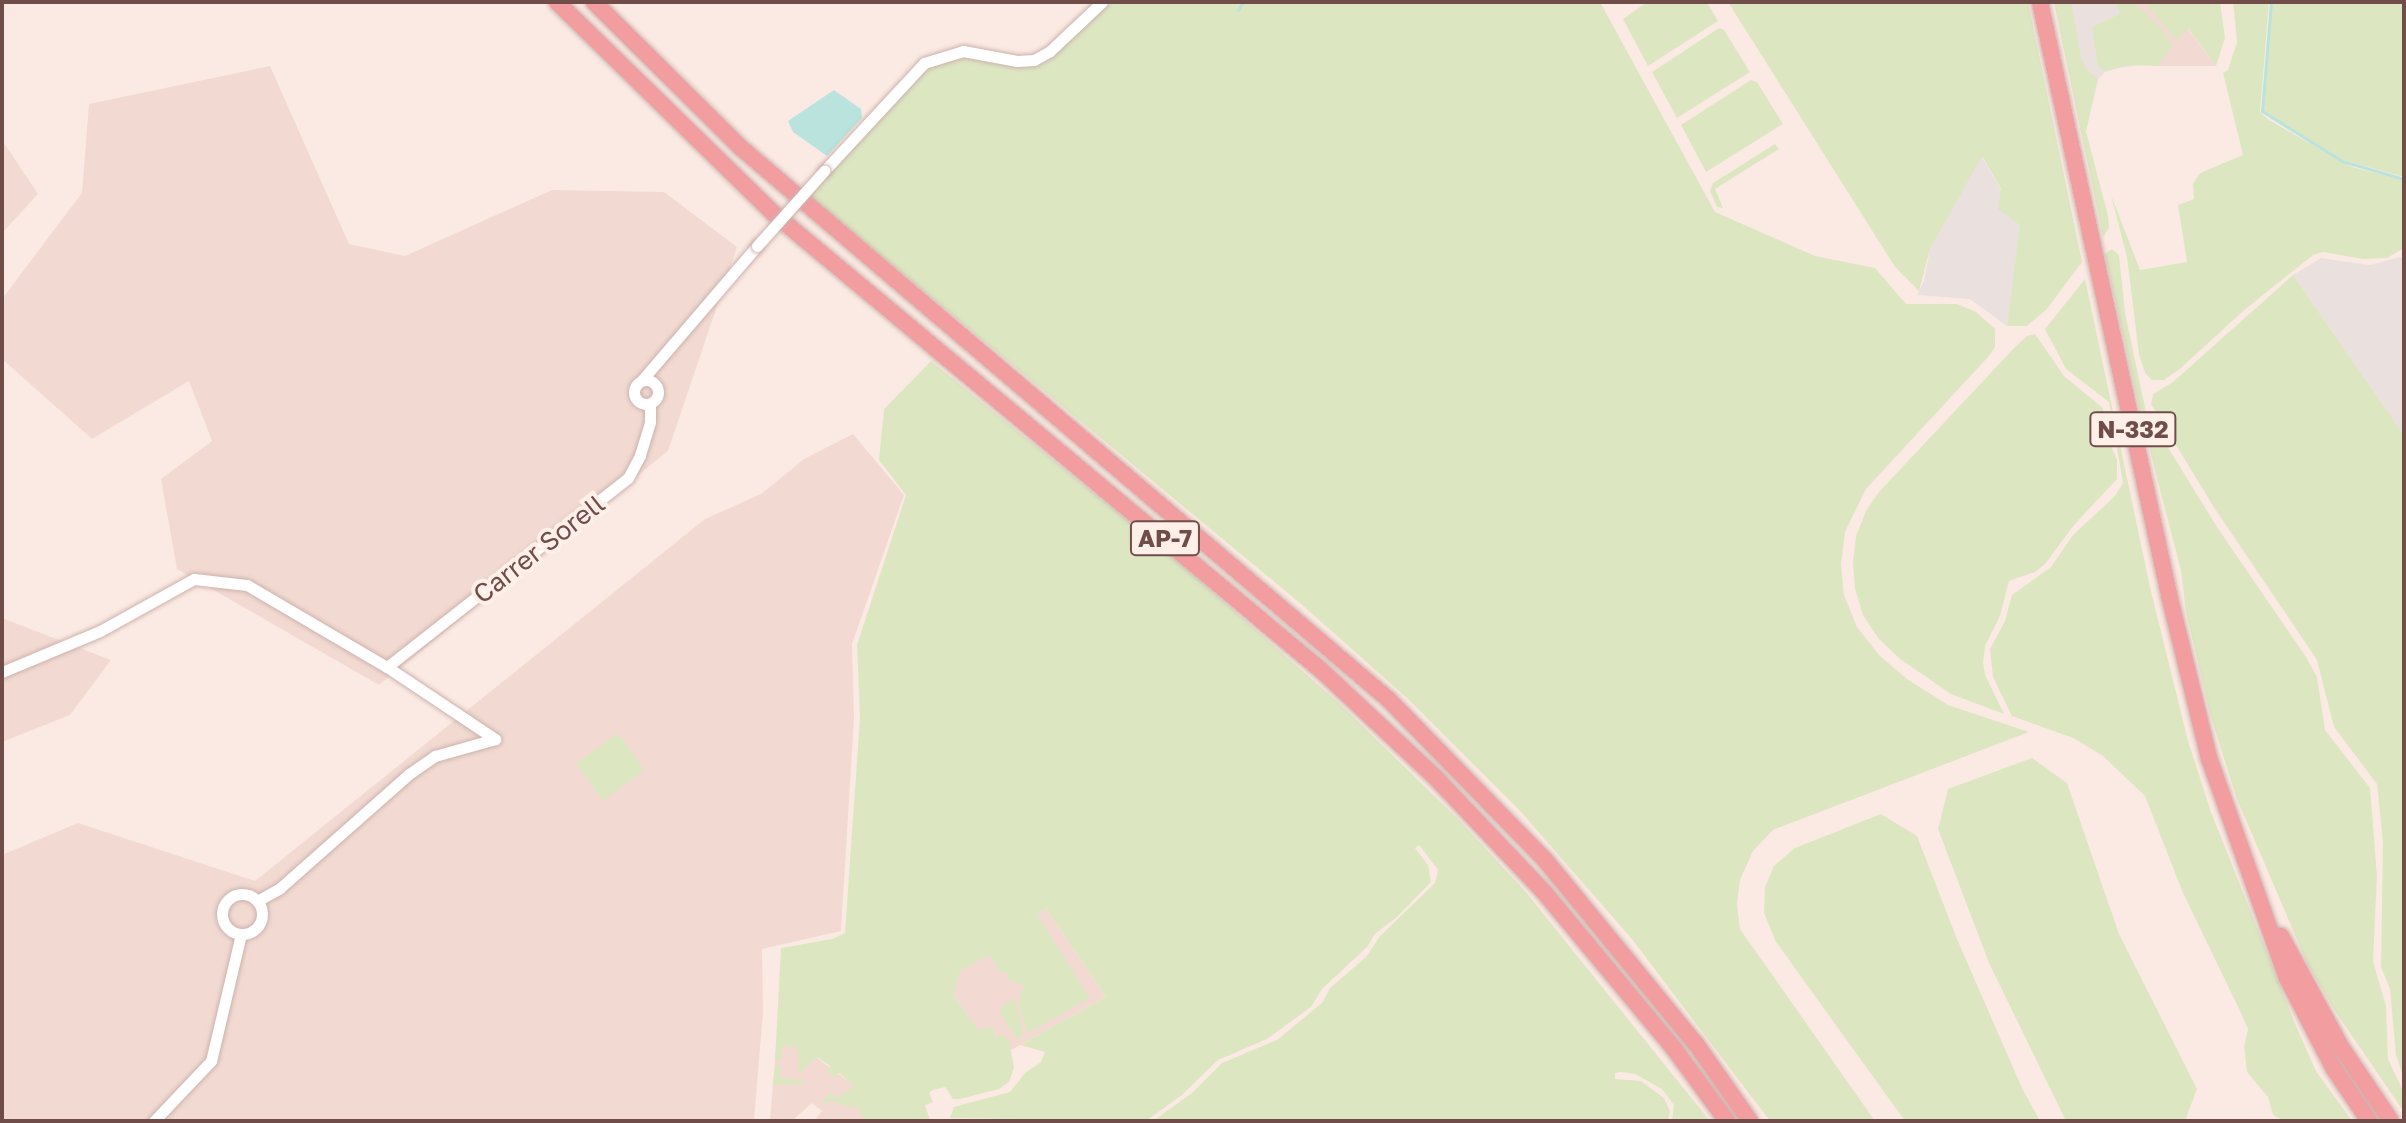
<!DOCTYPE html>
<style>
body{margin:0}
#map{position:relative;width:2406px;height:1123px;overflow:hidden;background:#fbeae3;font-family:"Golos Text",sans-serif}
div>[style]{position:absolute}
.residential>*{inset:0;background:#f2dad2}
.industrial>*{inset:0;background:#eae0dd}
.green>*{inset:0;background:#dce7c2;transform-origin:0 0}
.water>*{inset:0;background:#b9e3dc}
.stream>*{height:3px;margin:-1.5px;padding:0 1.5px;transform-origin:1.5px;border-radius:1.5px;background:#b9e3dc}
.roads{filter:drop-shadow(0 0 2px #cdb2ad) drop-shadow(0 0 2px #cdb2ad)}
.minor>*{height:11px;margin:-5.5px;padding:0 5.5px;transform-origin:5.5px;border-radius:5.5px;background:#fff}
.minor>.ring{margin:-5.5px;padding:0;box-sizing:content-box;background:none;border:11px solid #fff;border-radius:50%}
.highway>*{height:16px;margin:-8px;padding:0 8px;transform-origin:8px;border-radius:8px;background:#f29da0}
.bridges{filter:drop-shadow(0 0 2px #cdb2ad) drop-shadow(0 0 2px #cdb2ad)}
.minor-bridge>*{height:11px;margin:-5.5px;padding:0 5.5px;transform-origin:5.5px;border-radius:5.5px;background:#fff}
span{translate:-50% -50%;white-space:nowrap;text-align:center;line-height:1.15;-webkit-text-stroke:8px #feefe8;paint-order:stroke}
.shield-label span{padding:2px 6px;background:#feefe8;border:2px solid;border-radius:6px;-webkit-text-stroke-width:0}
.shield-label{font-size:24px;color:#714d4a;font-weight:700}
.street-label{font-size:26px;color:#714d4a}
.frame{position:absolute;inset:0;border:4px solid #714d4a;pointer-events:none}
</style>
<div id="map">
<div class="residential">
<div style="clip-path:polygon(2123px 2px,2168px 2px,2216px 66px,2157px 66px)"></div>
<div style="clip-path:polygon(270px 66px,349px 244px,405px 256px,552px 190px,664px 192px,737px 247px,668px 451px,379px 685px,177px 569px,161px 479px,212px 441px,189px 381px,92px 439px,2px 359px,2px 299px,82px 193px,89px 104px)"></div>
<div style="clip-path:polygon(2px 140px,38px 194px,2px 233px)"></div>
<div style="clip-path:polygon(853px 434px,904px 495px,852px 644px,854px 718px,841px 931px,762px 949px,763px 1012px,754px 1121px,2px 1121px,2px 855px,78px 823px,255px 881px,705px 519px,761px 494px,804px 459px)"></div>
<div style="clip-path:polygon(2px 618px,111px 660px,70px 715px,2px 742px)"></div>
<div style="clip-path:polygon(1046px 908px,1106px 997px,997px 1058px,943px 979px,990px 955px,1021px 924px)"></div>
<div style="clip-path:polygon(777px 1035px,790px 1038px,856px 1087px,933px 1102px,925px 1105px,930px 1121px,814px 1121px,822px 1111px,812px 1103px,792px 1121px,770px 1121px)"></div>
</div>
<div class="industrial">
<div style="clip-path:polygon(2054px 2px,2123px 2px,2139px 65px,2107px 70px,2098px 79px,2086px 131px,2081px 132px)"></div>
<div style="clip-path:polygon(1981px 155px,2021px 225px,2007px 326px,1970px 299px,1917px 295px,1924px 281px,1930px 249px)"></div>
<div style="clip-path:polygon(2404px 256px,2404px 435px,2293px 275px,2321px 258px,2370px 265px)"></div>
</div>
<div class="green">
<div style="clip-path:polygon(1107px 2px,1600px 2px,1715px 212px,1815px 256px,1875px 268px,1906px 304px,1957px 304px,1976px 312px,1995px 329px,1995px 347px,1988px 357px,1866px 489px,1845px 532px,1841px 564px,1844px 595px,1857px 627px,1880px 656px,1907px 679px,1948px 705px,2029px 732px,1773px 830px,1753px 851px,1740px 880px,1737px 904px,1740px 929px,1875px 1121px,1770px 1121px,1631px 938px,1521px 812px,1407px 698px,1301px 604px,809px 196px,910px 81px,931px 65px,953px 58px,973px 57px,1014px 65px,1061px 48px)"></div>
<div style="clip-path:polygon(1647px 2px,1707px 2px,1718px 21px,1648px 66px,1623px 19px)"></div>
<div style="clip-path:polygon(1728px 2px,2028px 2px,2082px 262px,2047px 309px,2027px 326px,2007px 326px,2020px 225px,1998px 209px,2001px 189px,1982px 156px,1930px 249px,1919px 291px,1895px 267px)"></div>
<div style="clip-path:polygon(2054px 2px,2071px 2px,2081px 58px,2088px 71px,2098px 79px,2086px 131px,2108px 216px,2109px 228px,2103px 237px)"></div>
<div style="clip-path:polygon(2115px 2px,2134px 2px,2162px 29px,2173px 46px,2157px 66px,2126px 65px,2105px 72px,2098px 66px,2092px 27px,2120px 14px)"></div>
<div style="clip-path:polygon(2145px 2px,2220px 2px,2225px 38px,2216px 66px,2188px 28px,2177px 41px)"></div>
<div style="clip-path:polygon(2233px 2px,2269px 2px,2260px 112px,2269px 120px,2352px 167px,2404px 180px,2404px 248px,2387px 258px,2363px 259px,2323px 252px,2313px 255px,2242px 312px,2181px 368px,2164px 380px,2152px 380px,2145px 373px,2139px 354px,2127px 257px,2111px 195px,2140px 270px,2187px 262px,2178px 205px,2194px 199px,2193px 184px,2200px 173px,2243px 155px,2223px 73px,2228px 70px,2237px 42px)"></div>
<div style="clip-path:polygon(2272px 2px,2404px 2px,2404px 177px,2343px 160px,2263px 111px)"></div>
<div style="clip-path:polygon(1719px 28px,1724px 30px,1750px 72px,1677px 118px,1652px 72px)"></div>
<div style="clip-path:polygon(1751px 80px,1757px 82px,1783px 124px,1706px 172px,1681px 125px)"></div>
<div style="clip-path:polygon(1775px 144px,1779px 149px,1715px 189px,1723px 208px,1717px 207px,1710px 191px,1713px 183px)"></div>
<div style="clip-path:polygon(2112px 249px,2119px 255px,2125px 313px,2146px 412px,2219px 530px,2306px 657px,2317px 677px,2325px 730px,2370px 788px,2377px 875px,2373px 961px,2386px 1006px,2388px 1059px,2404px 1093px,2404px 1112px,2335px 1011px,2307px 963px,2237px 799px,2210px 714px,2186px 612px,2181px 571px,2141px 415px,2105px 254px)"></div>
<div style="clip-path:polygon(2293px 275px,2404px 435px,2404px 1079px,2396px 1055px,2390px 989px,2381px 967px,2383px 843px,2377px 784px,2334px 727px,2317px 660px,2213px 506px,2151px 404px,2153px 394px,2173px 382px)"></div>
<div style="clip-path:polygon(2085px 279px,2150px 587px,2188px 741px,2211px 812px,2296px 1026px,2316px 1071px,2352px 1121px,2284px 1121px,2273px 1115px,2268px 1097px,2247px 1072px,2244px 1046px,2248px 1029px,2241px 1013px,2183px 893px,2145px 796px,2103px 756px,2073px 738px,2012px 716px,1993px 677px,1990px 649px,2005px 621px,2012px 595px,2051px 567px,2073px 535px,2115px 496px,2123px 483px,2109px 402px,2066px 369px,2045px 329px)"></div>
<div style="clip-path:polygon(2035px 334px,2064px 376px,2103px 408px,2107px 437px,2117px 460px,2117px 479px,2074px 525px,2045px 564px,2035px 572px,2009px 581px,2000px 616px,1985px 646px,1983px 662px,1985px 675px,2004px 714px,1951px 694px,1900px 659px,1878px 638px,1863px 615px,1855px 589px,1853px 562px,1856px 536px,1866px 511px,1879px 492px,2015px 347px,2027px 336px)"></div>
<div style="clip-path:polygon(931px 361px,1175px 559px,1340px 704px,1460px 821px,1525px 891px,1710px 1121px,1672px 1121px,1674px 1105px,1662px 1089px,1635px 1074px,1621px 1072px,1615px 1073px,1615px 1079px,1641px 1081px,1664px 1098px,1670px 1111px,1668px 1121px,1153px 1121px,1192px 1093px,1222px 1063px,1277px 1040px,1322px 1003px,1330px 988px,1366px 957px,1380px 936px,1435px 883px,1438px 870px,1419px 845px,1415px 848px,1428px 865px,1431px 882px,1397px 917px,1375px 934px,1367px 947px,1322px 989px,1311px 1007px,1267px 1039px,1218px 1060px,1182px 1095px,1146px 1121px,950px 1118px,954px 1107px,1010px 1092px,1025px 1073px,1041px 1062px,1045px 1052px,1020px 1045px,1106px 997px,1046px 908px,1037px 914px,1090px 998px,1028px 1033px,1018px 1003px,1024px 986px,1007px 979px,1009px 974px,999px 971px,990px 955px,960px 971px,953px 994px,979px 1031px,988px 1026px,994px 1029px,995px 1038px,1001px 1034px,1009px 1040px,1014px 1068px,1009px 1082px,999px 1089px,960px 1099px,953px 1099px,945px 1087px,933px 1090px,929px 1093px,933px 1102px,925px 1105px,930px 1121px,866px 1121px,856px 1106px,851px 1108px,832px 1101px,826px 1104px,823px 1100px,832px 1092px,836px 1098px,855px 1087px,839px 1073px,834px 1078px,826px 1071px,830px 1066px,817px 1057px,799px 1074px,798px 1047px,783px 1046px,781px 1060px,775px 1060px,781px 948px,832px 939px,845px 933px,860px 718px,857px 645px,906px 495px,879px 460px,884px 409px)"></div>
<div style="left:618px;top:733px;width:46px;height:52px;rotate:54deg"></div>
<div style="clip-path:polygon(2032px 758px,2067px 783px,2119px 934px,2197px 1089px,2185px 1121px,2066px 1121px,1989px 963px,1938px 829px,1948px 789px)"></div>
<div style="clip-path:polygon(1881px 814px,1917px 836px,1957px 939px,2022px 1088px,2040px 1121px,1905px 1121px,1776px 942px,1764px 913px,1765px 887px,1774px 866px,1795px 848px)"></div>
<div style="clip-path:polygon(1009px 999px,1014px 1001px,1021px 1020px,1023px 1036px,1017px 1039px,999px 1012px)"></div>
<div style="clip-path:polygon(775px 1065px,781px 1065px,780px 1078px,801px 1080px,805px 1084px,773px 1085px)"></div>
</div>
<div class="water">
<div style="clip-path:polygon(834px 90px,861px 109px,862px 118px,827px 156px,793px 132px,788px 121px)"></div>
</div>
<div class="stream">
<div style="left:2271px;top:2px;width:109px;rotate:94.7deg"></div>
<div style="left:2262px;top:111px;width:94px;rotate:32deg"></div>
<div style="left:2342px;top:161px;width:65px;rotate:16.2deg"></div>
<div style="left:1238px;top:10px;width:9px;rotate:-58deg"></div>
</div>
<div class="roads">
<div class="minor">
<div style="left:824px;top:171px;width:147px;rotate:-47.2deg"></div>
<div style="left:924px;top:63px;width:41px;rotate:-17.1deg"></div>
<div style="left:963px;top:51px;width:55px;rotate:10.5deg"></div>
<div style="left:1017px;top:61px;width:17px;rotate:-3deg"></div>
<div style="left:1034px;top:60px;width:18px;rotate:-29deg"></div>
<div style="left:1050px;top:51px;width:71px;rotate:-43.3deg"></div>
<div class="ring" style="left:634px;top:380px;width:13px;height:13px"></div>
<div style="left:642px;top:380px;width:177px;rotate:-49.4deg"></div>
<div style="left:387px;top:667px;width:306px;rotate:-38.1deg"></div>
<div style="left:628px;top:478px;width:26px;rotate:-62deg"></div>
<div style="left:640px;top:455px;width:34px;rotate:-73deg"></div>
<div style="left:650px;top:422px;width:18px;rotate:-90deg"></div>
<div style="left:2px;top:672px;width:106px;rotate:-22.7deg"></div>
<div style="left:100px;top:631px;width:107px;rotate:-29deg"></div>
<div style="left:194px;top:579px;width:53px;rotate:6.5deg"></div>
<div style="left:247px;top:585px;width:162px;rotate:30.4deg"></div>
<div style="left:387px;top:667px;width:130px;rotate:33.7deg"></div>
<div class="ring" style="left:222px;top:894px;width:29px;height:29px"></div>
<div style="left:257px;top:901px;width:26px;rotate:-29deg"></div>
<div style="left:280px;top:888px;width:172px;rotate:-41.5deg"></div>
<div style="left:409px;top:774px;width:32px;rotate:-35deg"></div>
<div style="left:435px;top:756px;width:62px;rotate:-15.8deg"></div>
<div style="left:154px;top:1121px;width:83px;rotate:-46.5deg"></div>
<div style="left:211px;top:1061px;width:130px;rotate:-76.7deg"></div>
</div>
<div class="highway">
<div style="left:557px;top:2px;width:301px;rotate:44.3deg"></div>
<div style="left:772px;top:212px;width:715px;rotate:39.84deg"></div>
<div style="left:1321px;top:670px;width:158px;rotate:43.2deg"></div>
<div style="left:1436px;top:778px;width:157px;rotate:46.5deg"></div>
<div style="left:1544px;top:892px;width:205px;rotate:50.3deg"></div>
<div style="left:1675px;top:1050px;width:88px;rotate:53.8deg"></div>
<div style="left:594px;top:2px;width:206px;rotate:44.8deg"></div>
<div style="left:740px;top:147px;width:851px;rotate:40.43deg"></div>
<div style="left:1388px;top:699px;width:226px;rotate:45.7deg"></div>
<div style="left:1546px;top:861px;width:237px;rotate:50.7deg"></div>
<div style="left:1696px;top:1044px;width:94px;rotate:55deg"></div>
<div style="left:2040px;top:2px;width:611px;rotate:77.72deg"></div>
<div style="left:2170px;top:599px;width:164px;rotate:76.2deg"></div>
<div style="left:2209px;top:758px;width:233px;rotate:70.5deg"></div>
<div style="left:2287px;top:978px;width:102px;rotate:62.7deg"></div>
<div style="left:2334px;top:1069px;width:63px;rotate:56.1deg"></div>
<div style="left:2281px;top:936px;width:126px;rotate:61.6deg"></div>
<div style="left:2341px;top:1047px;width:89px;rotate:56deg"></div>
</div>
</div>
<div class="bridges">
<div class="minor-bridge">
<div style="left:757px;top:246px;width:101px;rotate:-48.2deg"></div>
</div>
</div>
<div class="shield-label">
<span style="left:2133px;top:429px">N-332</span>
<span style="left:1165px;top:538px">AP-7</span>
</div>
<div class="street-label">
<span style="left:539px;top:549px;rotate:-38deg">Carrer Sorell</span>
</div>
<div class="frame"></div>
</div>
